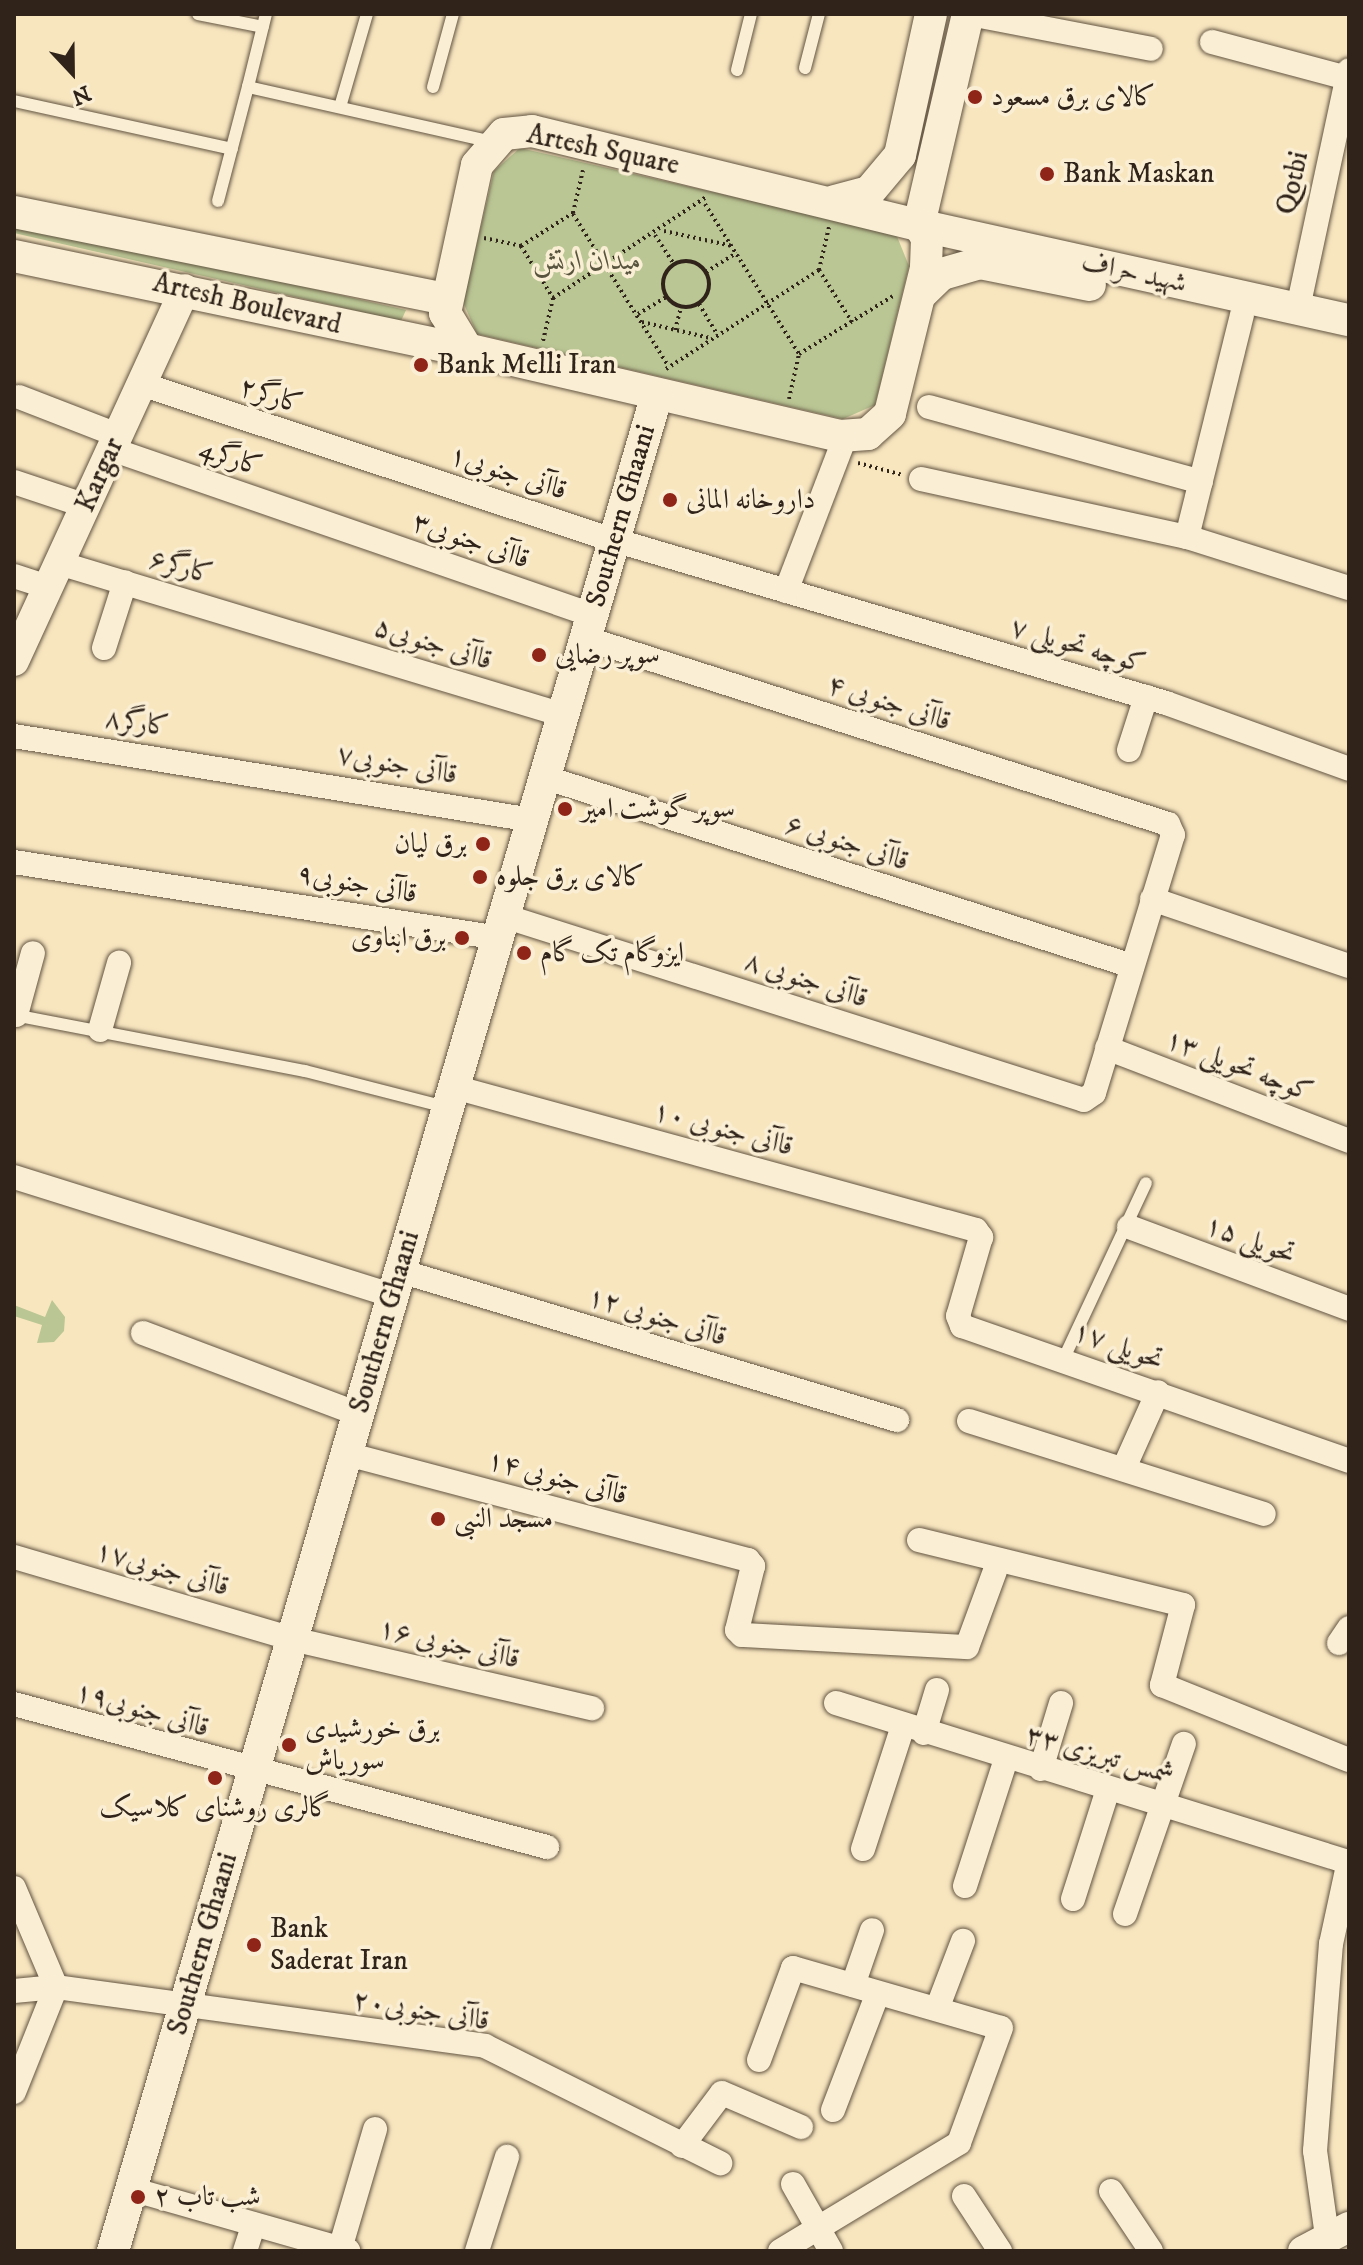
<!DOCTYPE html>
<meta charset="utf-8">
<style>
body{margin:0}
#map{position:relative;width:1363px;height:2265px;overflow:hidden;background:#f8e6bf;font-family:"IM FELL DW Pica",Amiri,serif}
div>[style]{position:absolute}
.green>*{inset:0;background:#bac694}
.path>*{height:4px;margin-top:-2px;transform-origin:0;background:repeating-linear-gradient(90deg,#302319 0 2px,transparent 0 6px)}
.path>.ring{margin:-2px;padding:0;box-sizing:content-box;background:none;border:4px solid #302319;border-radius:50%}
.roads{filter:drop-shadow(0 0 2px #625442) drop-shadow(0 0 2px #625442)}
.service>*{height:12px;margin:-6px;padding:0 6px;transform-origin:6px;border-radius:6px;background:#faefd5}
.minor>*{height:24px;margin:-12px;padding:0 12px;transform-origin:12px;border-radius:12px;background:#faefd5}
.tertiary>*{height:30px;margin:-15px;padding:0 15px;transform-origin:15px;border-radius:15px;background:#faefd5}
.secondary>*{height:32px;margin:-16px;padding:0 16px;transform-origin:16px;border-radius:16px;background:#faefd5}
.dots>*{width:22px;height:22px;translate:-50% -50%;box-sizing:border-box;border:4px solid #faefd5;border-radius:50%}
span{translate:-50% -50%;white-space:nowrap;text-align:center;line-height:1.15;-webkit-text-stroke:7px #faefd5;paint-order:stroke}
.poi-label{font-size:28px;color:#302319}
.left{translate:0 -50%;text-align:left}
.right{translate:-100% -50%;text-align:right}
.street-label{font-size:28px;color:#302319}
.park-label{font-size:28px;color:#59543e;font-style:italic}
.frame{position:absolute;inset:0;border:16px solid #302319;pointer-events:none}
.north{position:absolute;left:32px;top:32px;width:80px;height:80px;-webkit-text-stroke:6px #faefd5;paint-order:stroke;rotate:158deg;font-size:22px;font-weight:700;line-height:32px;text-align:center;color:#302319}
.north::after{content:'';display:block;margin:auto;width:28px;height:36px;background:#302319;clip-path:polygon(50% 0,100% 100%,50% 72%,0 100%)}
</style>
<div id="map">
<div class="green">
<div style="clip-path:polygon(520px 148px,896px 234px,909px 266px,875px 405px,843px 419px,477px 334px,463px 302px,494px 171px)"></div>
<div style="clip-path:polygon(14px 223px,125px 246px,406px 310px,401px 321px,14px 233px)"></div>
<div style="clip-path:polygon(52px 1300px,65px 1317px,64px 1331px,54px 1342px,37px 1343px,42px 1325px,14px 1316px,14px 1305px,45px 1317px)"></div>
</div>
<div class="path">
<div style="left:705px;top:204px;width:177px;rotate:57.9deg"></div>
<div style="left:573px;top:214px;width:177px;rotate:57.9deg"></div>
<div style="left:664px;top:231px;width:70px;rotate:12.4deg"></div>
<div style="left:655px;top:235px;width:33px;rotate:57deg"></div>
<div style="left:484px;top:238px;width:38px;rotate:12deg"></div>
<div style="left:521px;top:246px;width:62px;rotate:-32.4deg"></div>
<div style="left:573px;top:213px;width:44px;rotate:-76.9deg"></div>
<div style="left:521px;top:246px;width:61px;rotate:58.4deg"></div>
<div style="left:553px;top:298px;width:44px;rotate:103.1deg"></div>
<div class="ring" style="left:663px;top:261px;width:42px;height:42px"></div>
<div style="left:819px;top:270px;width:62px;rotate:57.6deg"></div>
<div style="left:706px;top:272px;width:36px;rotate:-32deg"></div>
<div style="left:553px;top:298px;width:183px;rotate:-33.4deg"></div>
<div style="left:699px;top:304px;width:33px;rotate:59deg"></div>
<div style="left:638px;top:314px;width:33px;rotate:-31deg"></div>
<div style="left:642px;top:322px;width:70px;rotate:13.2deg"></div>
<div style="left:675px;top:330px;width:24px;rotate:-75deg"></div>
<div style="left:666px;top:369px;width:182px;rotate:-32.9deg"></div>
<div style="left:819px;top:270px;width:44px;rotate:-76.9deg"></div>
<div style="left:789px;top:399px;width:46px;rotate:-77.5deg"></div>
<div style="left:799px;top:354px;width:110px;rotate:-31.7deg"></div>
<div style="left:858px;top:463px;width:47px;rotate:14.9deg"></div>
</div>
<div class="roads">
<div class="service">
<div style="left:198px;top:14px;width:66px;rotate:11.3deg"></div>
<div style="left:266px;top:14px;width:75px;rotate:103.9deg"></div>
<div style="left:248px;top:87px;width:250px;rotate:12.7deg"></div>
<div style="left:805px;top:68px;width:56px;rotate:-75.5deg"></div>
<div style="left:737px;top:70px;width:58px;rotate:-76deg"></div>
<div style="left:433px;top:87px;width:76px;rotate:-74.7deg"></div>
<div style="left:14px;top:101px;width:223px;rotate:12.4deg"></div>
<div style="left:340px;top:107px;width:97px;rotate:-73.8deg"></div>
<div style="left:218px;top:201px;width:118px;rotate:-75.3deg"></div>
<div style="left:14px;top:1015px;width:296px;rotate:10.9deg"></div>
<div style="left:305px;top:1071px;width:145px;rotate:14.4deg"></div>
<div style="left:1064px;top:1358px;width:193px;rotate:-64.9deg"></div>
</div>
<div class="minor">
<div style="left:970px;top:14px;width:184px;rotate:10.9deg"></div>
<div style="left:1212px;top:42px;width:140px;rotate:14.9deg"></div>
<div style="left:1298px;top:308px;width:243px;rotate:-77.9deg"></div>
<div style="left:141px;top:384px;width:498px;rotate:18.3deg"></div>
<div style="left:614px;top:540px;width:576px;rotate:16.45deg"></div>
<div style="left:1166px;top:703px;width:195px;rotate:19.8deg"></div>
<div style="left:19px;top:397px;width:105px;rotate:21.2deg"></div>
<div style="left:929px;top:407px;width:282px;rotate:15.4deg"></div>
<div style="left:111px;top:449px;width:509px;rotate:19.04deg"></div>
<div style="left:921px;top:479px;width:272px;rotate:12.3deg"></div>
<div style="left:1187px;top:537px;width:170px;rotate:17.5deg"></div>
<div style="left:14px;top:482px;width:76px;rotate:18.4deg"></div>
<div style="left:1187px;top:537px;width:229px;rotate:-76.1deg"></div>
<div style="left:59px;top:563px;width:526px;rotate:16.78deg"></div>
<div style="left:14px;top:576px;width:36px;rotate:18deg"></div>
<div style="left:786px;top:591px;width:165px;rotate:-69deg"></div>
<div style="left:104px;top:648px;width:69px;rotate:-72.3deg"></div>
<div style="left:14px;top:736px;width:525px;rotate:9.21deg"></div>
<div style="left:1129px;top:750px;width:56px;rotate:-72.2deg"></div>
<div style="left:544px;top:777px;width:618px;rotate:17.82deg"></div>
<div style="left:14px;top:862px;width:489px;rotate:8.9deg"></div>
<div style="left:1152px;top:899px;width:208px;rotate:18.8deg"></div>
<div style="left:504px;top:916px;width:608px;rotate:17.6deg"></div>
<div style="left:1084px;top:1100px;width:12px;rotate:-35deg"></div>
<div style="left:1094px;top:1093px;width:270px;rotate:-73deg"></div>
<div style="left:1173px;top:835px;width:12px;rotate:-114deg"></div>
<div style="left:1168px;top:824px;width:612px;rotate:-162.31deg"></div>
<div style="left:16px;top:1015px;width:64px;rotate:-74.7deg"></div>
<div style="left:100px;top:1030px;width:70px;rotate:-74.2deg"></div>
<div style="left:1107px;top:1048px;width:259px;rotate:21deg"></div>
<div style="left:454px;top:1087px;width:541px;rotate:15.32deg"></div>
<div style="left:976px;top:1230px;width:9px;rotate:54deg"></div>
<div style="left:981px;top:1237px;width:82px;rotate:106.2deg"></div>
<div style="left:958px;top:1316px;width:11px;rotate:68deg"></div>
<div style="left:962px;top:1326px;width:410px;rotate:19.2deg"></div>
<div style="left:14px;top:1177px;width:397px;rotate:17.4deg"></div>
<div style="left:1129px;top:1227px;width:235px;rotate:20.4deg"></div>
<div style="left:400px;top:1271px;width:519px;rotate:16.69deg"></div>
<div style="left:143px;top:1333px;width:230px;rotate:20.6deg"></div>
<div style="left:969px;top:1421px;width:309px;rotate:17.5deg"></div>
<div style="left:347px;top:1454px;width:415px;rotate:14.8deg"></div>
<div style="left:748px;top:1560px;width:8px;rotate:50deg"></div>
<div style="left:753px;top:1566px;width:66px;rotate:104deg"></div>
<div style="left:737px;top:1630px;width:7px;rotate:45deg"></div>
<div style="left:742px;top:1635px;width:225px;rotate:3.1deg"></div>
<div style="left:967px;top:1647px;width:81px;rotate:-69.8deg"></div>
<div style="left:1124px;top:1468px;width:83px;rotate:-65.9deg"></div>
<div style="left:919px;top:1540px;width:272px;rotate:13.8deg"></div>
<div style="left:1183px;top:1605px;width:83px;rotate:104.7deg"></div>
<div style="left:1162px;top:1685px;width:201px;rotate:21.9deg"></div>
<div style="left:14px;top:1557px;width:290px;rotate:16.4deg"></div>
<div style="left:292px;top:1639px;width:308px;rotate:13deg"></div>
<div style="left:1339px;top:1643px;width:18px;rotate:-56deg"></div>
<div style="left:836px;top:1703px;width:536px;rotate:17.25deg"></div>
<div style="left:14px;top:1704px;width:552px;rotate:15.02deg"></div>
<div style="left:924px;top:1733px;width:45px;rotate:-73.2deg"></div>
<div style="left:1041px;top:1769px;width:69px;rotate:-73.1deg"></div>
<div style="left:863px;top:1849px;width:129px;rotate:-72deg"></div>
<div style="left:965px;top:1886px;width:133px;rotate:-72.1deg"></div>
<div style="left:14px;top:1888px;width:108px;rotate:67deg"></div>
<div style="left:1073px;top:1899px;width:115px;rotate:-72.3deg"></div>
<div style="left:1125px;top:1914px;width:180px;rotate:-70.9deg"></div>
<div style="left:853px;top:1985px;width:58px;rotate:-70.9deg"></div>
<div style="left:14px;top:1991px;width:42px;rotate:-5.4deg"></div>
<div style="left:56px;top:1987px;width:433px;rotate:7.8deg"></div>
<div style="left:485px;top:2046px;width:263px;rotate:26.5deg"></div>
<div style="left:937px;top:2009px;width:73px;rotate:-69.1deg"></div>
<div style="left:759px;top:2060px;width:98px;rotate:-69.7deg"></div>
<div style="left:793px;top:1968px;width:216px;rotate:16.1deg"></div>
<div style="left:1001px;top:2028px;width:122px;rotate:110.1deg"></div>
<div style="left:959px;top:2143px;width:209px;rotate:148.9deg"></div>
<div style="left:14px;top:2092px;width:113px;rotate:-68.2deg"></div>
<div style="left:833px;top:2110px;width:125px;rotate:-69deg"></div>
<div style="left:682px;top:2146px;width:66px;rotate:-53deg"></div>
<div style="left:722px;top:2093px;width:86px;rotate:23.3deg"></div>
<div style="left:793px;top:2184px;width:77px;rotate:60.4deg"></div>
<div style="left:131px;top:2189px;width:226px;rotate:15.9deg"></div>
<div style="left:1111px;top:2191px;width:72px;rotate:56.3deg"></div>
<div style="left:964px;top:2196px;width:66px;rotate:56.8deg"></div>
<div style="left:1327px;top:2236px;width:86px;rotate:-98deg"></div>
<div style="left:1315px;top:2151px;width:208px;rotate:-85.6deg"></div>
<div style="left:1331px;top:1944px;width:85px;rotate:-77.8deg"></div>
<div style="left:340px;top:2249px;width:125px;rotate:-73.7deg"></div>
<div style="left:245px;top:2251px;width:28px;rotate:-72deg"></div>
<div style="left:477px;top:2251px;width:99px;rotate:-72.3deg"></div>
</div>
<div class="tertiary">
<div style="left:14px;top:661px;width:409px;rotate:-65.3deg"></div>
<div style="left:1303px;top:2251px;width:52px;rotate:-27.6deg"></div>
</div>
<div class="secondary">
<div style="left:968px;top:14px;width:217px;rotate:103.1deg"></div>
<div style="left:919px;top:225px;width:440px;rotate:12.5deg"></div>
<div style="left:532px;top:131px;width:398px;rotate:13.7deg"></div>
<div style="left:919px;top:225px;width:15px;rotate:58deg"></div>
<div style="left:927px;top:238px;width:30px;rotate:92deg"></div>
<div style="left:926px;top:268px;width:150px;rotate:103.9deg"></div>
<div style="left:890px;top:414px;width:30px;rotate:138deg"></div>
<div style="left:868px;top:434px;width:28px;rotate:176deg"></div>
<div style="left:840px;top:436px;width:383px;rotate:-166.9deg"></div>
<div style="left:467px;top:349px;width:42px;rotate:-121.4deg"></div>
<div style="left:445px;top:313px;width:151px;rotate:-77.8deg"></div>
<div style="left:477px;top:165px;width:41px;rotate:-48.9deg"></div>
<div style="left:504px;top:134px;width:28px;rotate:-6deg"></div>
<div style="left:835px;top:201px;width:35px;rotate:-15deg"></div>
<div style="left:869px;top:192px;width:48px;rotate:-50deg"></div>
<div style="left:900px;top:155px;width:144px;rotate:-77.6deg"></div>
<div style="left:14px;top:212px;width:441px;rotate:11.4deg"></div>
<div style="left:14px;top:256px;width:473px;rotate:11.8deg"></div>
<div style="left:921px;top:294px;width:29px;rotate:-44deg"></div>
<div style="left:942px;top:274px;width:40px;rotate:-16deg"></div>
<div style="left:980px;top:263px;width:112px;rotate:11.3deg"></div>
<div style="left:113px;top:2251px;width:1935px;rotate:-73.67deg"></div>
</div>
</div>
<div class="dots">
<div style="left:975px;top:97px;background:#8f2418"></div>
<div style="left:1047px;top:174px;background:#8f2418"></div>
<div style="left:421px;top:365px;background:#8f2418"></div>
<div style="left:670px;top:500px;background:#8f2418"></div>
<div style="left:539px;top:655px;background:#8f2418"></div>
<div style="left:565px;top:809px;background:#8f2418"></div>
<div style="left:483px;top:844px;background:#8f2418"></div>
<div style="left:480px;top:877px;background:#8f2418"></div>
<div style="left:462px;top:938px;background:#8f2418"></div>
<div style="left:524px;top:953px;background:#8f2418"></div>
<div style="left:438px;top:1519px;background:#8f2418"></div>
<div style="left:289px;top:1745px;background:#8f2418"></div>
<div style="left:215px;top:1778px;background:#8f2418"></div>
<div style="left:254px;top:1945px;background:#8f2418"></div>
<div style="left:138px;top:2197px;background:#8f2418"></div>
</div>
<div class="poi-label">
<span class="left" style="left:991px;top:97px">کالای برق مسعود</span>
<span class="left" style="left:1063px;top:174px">Bank Maskan</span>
<span class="left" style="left:437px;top:365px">Bank Melli Iran</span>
<span class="left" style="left:686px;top:500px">داروخانه المانی</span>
<span class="left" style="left:555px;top:655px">سوپر رضایی</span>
<span class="left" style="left:581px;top:809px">سوپر گوشت امیر</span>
<span class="right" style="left:467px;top:844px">برق لیان</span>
<span class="left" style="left:496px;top:877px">کالای برق جلوه</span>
<span class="right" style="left:446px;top:938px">برق ابناوی</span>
<span class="left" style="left:540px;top:953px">ایزوگام تک گام</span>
<span class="left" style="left:454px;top:1519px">مسجد النبی</span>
<span class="left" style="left:305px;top:1745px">برق خورشیدی<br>سوریاش</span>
<span style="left:215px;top:1808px">گالری روشنای کلاسیک</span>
<span class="left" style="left:270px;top:1945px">Bank<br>Saderat Iran</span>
<span class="left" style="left:154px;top:2197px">شب تاب ۲</span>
</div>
<div class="street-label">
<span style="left:603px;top:150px;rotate:12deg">Artesh Square</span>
<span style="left:1293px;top:183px;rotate:-78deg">Qotbi</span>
<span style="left:1134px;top:273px;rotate:12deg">شهید حراف</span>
<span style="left:247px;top:304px;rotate:13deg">Artesh Boulevard</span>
<span style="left:271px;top:396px;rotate:18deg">کارگر۲</span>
<span style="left:231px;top:458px;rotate:19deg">4کارگر</span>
<span style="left:508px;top:473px;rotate:18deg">قاآنی جنوبی۱</span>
<span style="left:100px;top:475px;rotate:-66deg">Kargar</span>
<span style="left:621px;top:516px;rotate:-74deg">Southern Ghaani</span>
<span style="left:471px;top:541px;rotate:19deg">قاآنی جنوبی۳</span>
<span style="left:181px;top:567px;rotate:16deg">کارگر۶</span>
<span style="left:433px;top:644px;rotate:17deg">قاآنی جنوبی۵</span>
<span style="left:1078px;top:646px;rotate:16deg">کوچه تحویلی ۷</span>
<span style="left:889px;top:703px;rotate:18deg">قاآنی جنوبی ۴</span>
<span style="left:137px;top:723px;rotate:8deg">کارگر۸</span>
<span style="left:397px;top:765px;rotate:10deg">قاآنی جنوبی۷</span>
<span style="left:847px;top:843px;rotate:18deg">قاآنی جنوبی ۶</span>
<span style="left:357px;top:884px;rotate:10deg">قاآنی جنوبی۹</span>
<span style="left:806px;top:980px;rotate:18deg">قاآنی جنوبی ۸</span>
<span style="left:1239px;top:1066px;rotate:21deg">کوچه تحویلی ۱۳</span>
<span style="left:723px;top:1129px;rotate:15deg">قاآنی جنوبی ۱۰</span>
<span style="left:1250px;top:1240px;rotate:20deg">تحویلی ۱۵</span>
<span style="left:657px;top:1317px;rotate:17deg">قاآنی جنوبی ۱۲</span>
<span style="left:385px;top:1322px;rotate:-74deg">Southern Ghaani</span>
<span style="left:1118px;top:1346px;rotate:20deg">تحویلی ۱۷</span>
<span style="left:557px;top:1478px;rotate:15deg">قاآنی جنوبی ۱۴</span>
<span style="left:162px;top:1569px;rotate:16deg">قاآنی جنوبی۱۷</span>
<span style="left:449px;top:1644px;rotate:13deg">قاآنی جنوبی ۱۶</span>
<span style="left:142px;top:1710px;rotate:16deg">قاآنی جنوبی۱۹</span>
<span style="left:1100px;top:1755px;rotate:16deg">شمس تبریزی ۳۳</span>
<span style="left:203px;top:1944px;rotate:-74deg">Southern Ghaani</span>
<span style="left:421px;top:2011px;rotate:9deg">۲۰قاآنی جنوبی</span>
</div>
<div class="park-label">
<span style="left:587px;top:261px">میدان ارتش</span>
</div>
<div class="frame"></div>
<div class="north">N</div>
</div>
